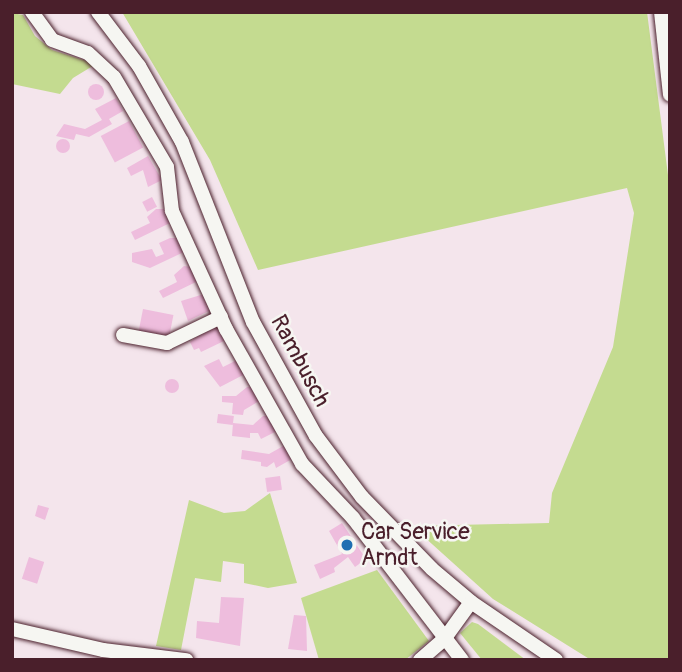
<!DOCTYPE html>
<style>
body{margin:0}
#map{position:relative;width:682px;height:672px;overflow:hidden;background:#f4e5ec;font-family:Pangolin,sans-serif}
div>[style]{position:absolute}
.green>*{inset:0;background:#c4db90}
.building>*{inset:0;background:#eebddd;transform-origin:0 0}
.round{border-radius:50%}
.roads{filter:drop-shadow(0 0 2px #4a1f2b) drop-shadow(0 0 2px #4a1f2b)}
.minor>*{height:14px;margin:-7px;padding:0 7px;transform-origin:7px;border-radius:7px;background:#f6f6f2}
.dots>*{width:19px;height:19px;translate:-50% -50%;box-sizing:border-box;border:4px solid #f6f6f2;border-radius:50%}
span{translate:-50% -50%;white-space:nowrap;text-align:center;line-height:1.15;-webkit-text-stroke:5px #f6f6f2;paint-order:stroke}
.street-label{font-size:23px;color:#4a1f2b}
.poi-label{font-size:23px;color:#4a1f2b}
.left{translate:0 -50%;text-align:left}
.frame{position:absolute;inset:0;border:14px solid #4a1f2b;pointer-events:none}
</style>
<div id="map">
<div class="green">
<div style="clip-path:polygon(122px 12px,647px 12px,668px 175px,670px 660px,591px 660px,493px 599px,412px 526px,549px 523px,552px 493px,613px 347px,634px 213px,627px 188px,258px 270px,210px 160px)"></div>
<div style="clip-path:polygon(12px 13px,23px 15px,35px 36px,52px 50px,96px 64px,73px 78px,60px 94px,12px 84px)"></div>
<div style="clip-path:polygon(270px 493px,297px 583px,268px 588px,244px 583px,244px 564px,223px 561px,221px 582px,195px 578px,181px 650px,156px 646px,189px 500px,224px 513px,245px 511px)"></div>
<div style="clip-path:polygon(377px 570px,429px 641px,405px 660px,319px 660px,301px 598px)"></div>
<div style="clip-path:polygon(472px 622px,478px 624px,526px 660px,482px 660px,460px 633px)"></div>
</div>
<div class="building">
<div class="round" style="left:88px;top:84px;width:16px;height:16px"></div>
<div style="clip-path:polygon(116px 98px,123px 111px,109px 119px,112px 124px,89px 137px,76px 134px,74px 140px,56px 136px,64px 124px,85px 129px,102px 120px,95px 109px)"></div>
<div style="left:129px;top:121px;width:30px;height:32px;rotate:62deg"></div>
<div class="round" style="left:56px;top:139px;width:14px;height:14px"></div>
<div style="clip-path:polygon(148px 156px,162px 180px,148px 187px,143px 170px,131px 176px,127px 168px)"></div>
<div style="left:152px;top:197px;width:11px;height:11px;rotate:63deg"></div>
<div style="clip-path:polygon(156px 209px,164px 209px,170px 223px,135px 240px,131px 232px,150px 223px,147px 217px)"></div>
<div style="clip-path:polygon(170px 238px,177px 238px,184px 252px,150px 268px,132px 262px,132px 253px,152px 249px,156px 257px,164px 254px,159px 243px)"></div>
<div style="clip-path:polygon(184px 266px,191px 267px,198px 281px,163px 298px,159px 291px,177px 282px,174px 275px)"></div>
<div style="clip-path:polygon(204px 294px,211px 310px,188px 321px,181px 301px)"></div>
<div style="left:143px;top:309px;width:31px;height:23px;rotate:11deg"></div>
<div style="clip-path:polygon(211px 326px,219px 326px,226px 340px,201px 352px,199px 348px,194px 350px,190px 342px)"></div>
<div style="clip-path:polygon(219px 359px,223px 367px,239px 359px,247px 373px,220px 387px,204px 366px)"></div>
<div class="round" style="left:165px;top:379px;width:14px;height:14px"></div>
<div style="clip-path:polygon(247px 387px,254px 387px,261px 400px,244px 410px,243px 415px,232px 414px,233px 403px,222px 402px,222px 396px,236px 396px)"></div>
<div style="left:218px;top:414px;width:16px;height:9px;rotate:7deg"></div>
<div style="clip-path:polygon(263px 416px,270px 416px,277px 431px,261px 439px,258px 433px,250px 433px,250px 438px,232px 436px,233px 423px,253px 425px)"></div>
<div style="clip-path:polygon(285px 445px,292px 459px,276px 468px,274px 462px,267px 467px,261px 466px,261px 462px,241px 459px,242px 450px,269px 454px)"></div>
<div style="left:280px;top:476px;width:14px;height:15px;rotate:82deg"></div>
<div style="clip-path:polygon(38px 505px,49px 508px,45px 520px,35px 516px)"></div>
<div style="clip-path:polygon(342px 523px,366px 559px,355px 567px,348px 557px,334px 568px,335px 572px,320px 579px,314px 565px,342px 554px,329px 531px)"></div>
<div style="left:29px;top:557px;width:16px;height:23px;rotate:18deg"></div>
<div style="clip-path:polygon(221px 597px,244px 598px,240px 646px,196px 638px,197px 621px,219px 623px)"></div>
<div style="clip-path:polygon(294px 615px,306px 616px,307px 651px,288px 649px)"></div>
</div>
<div class="roads">
<div class="minor">
<div style="left:32px;top:12px;width:34px;rotate:54deg"></div>
<div style="left:52px;top:40px;width:38px;rotate:20deg"></div>
<div style="left:88px;top:53px;width:35px;rotate:43deg"></div>
<div style="left:114px;top:77px;width:104px;rotate:59.5deg"></div>
<div style="left:167px;top:167px;width:44px;rotate:83.5deg"></div>
<div style="left:172px;top:211px;width:130px;rotate:65.4deg"></div>
<div style="left:226px;top:329px;width:155px;rotate:60.6deg"></div>
<div style="left:302px;top:464px;width:74px;rotate:46.6deg"></div>
<div style="left:353px;top:518px;width:179px;rotate:52.5deg"></div>
<div style="left:98px;top:12px;width:68px;rotate:52.8deg"></div>
<div style="left:139px;top:66px;width:87px;rotate:60.5deg"></div>
<div style="left:182px;top:142px;width:193px;rotate:68.5deg"></div>
<div style="left:253px;top:322px;width:130px;rotate:61.1deg"></div>
<div style="left:316px;top:436px;width:76px;rotate:53deg"></div>
<div style="left:362px;top:497px;width:100px;rotate:45.8deg"></div>
<div style="left:432px;top:569px;width:51px;rotate:40.2deg"></div>
<div style="left:471px;top:602px;width:103px;rotate:34.3deg"></div>
<div style="left:661px;top:12px;width:83px;rotate:83.8deg"></div>
<div style="left:123px;top:335px;width:45px;rotate:10.3deg"></div>
<div style="left:167px;top:343px;width:60px;rotate:-25.7deg"></div>
<div style="left:12px;top:629px;width:93px;rotate:13deg"></div>
<div style="left:103px;top:650px;width:84px;rotate:6.9deg"></div>
<div style="left:420px;top:660px;width:33px;rotate:-41deg"></div>
<div style="left:445px;top:638px;width:44px;rotate:-54.2deg"></div>
</div>
</div>
<div class="dots">
<div style="left:347px;top:545px;background:#1f6fb2"></div>
</div>
<div class="street-label">
<span style="left:300px;top:361px;rotate:62deg">Rambusch</span>
</div>
<div class="poi-label">
<span class="left" style="left:361px;top:545px">Car Service<br>Arndt</span>
</div>
<div class="frame"></div>
</div>
